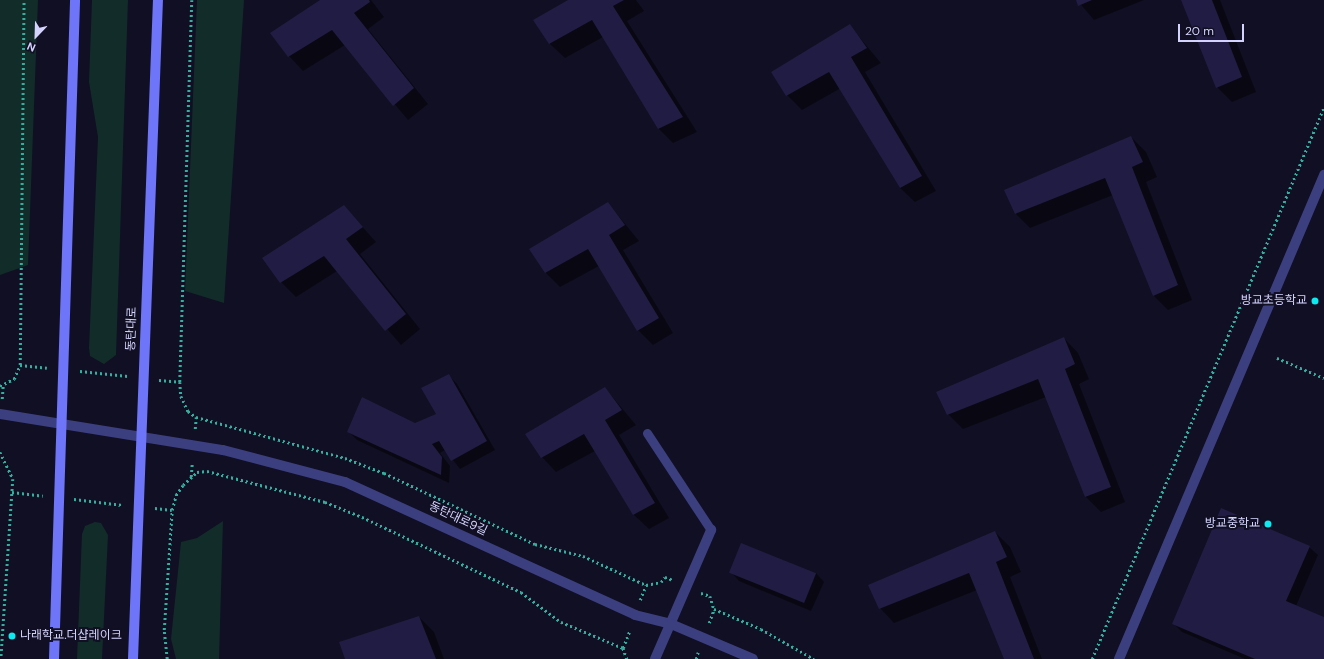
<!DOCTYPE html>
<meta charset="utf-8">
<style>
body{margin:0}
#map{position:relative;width:1324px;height:659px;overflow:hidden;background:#110f23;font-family:"DM Sans","Noto Sans KR",sans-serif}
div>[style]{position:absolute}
.green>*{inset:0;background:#122c29}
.shadow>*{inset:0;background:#0007}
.building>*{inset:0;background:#211c43;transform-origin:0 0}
.path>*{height:2.5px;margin-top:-1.25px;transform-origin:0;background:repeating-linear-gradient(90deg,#34af9f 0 2px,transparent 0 5px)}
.service>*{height:9px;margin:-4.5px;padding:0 4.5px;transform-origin:4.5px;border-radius:4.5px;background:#3c3f7f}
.minor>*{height:10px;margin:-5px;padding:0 5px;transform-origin:5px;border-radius:5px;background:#3c3f7f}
.tertiary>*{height:10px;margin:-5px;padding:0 5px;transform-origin:5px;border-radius:5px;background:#3c3f7f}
.secondary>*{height:10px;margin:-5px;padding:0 5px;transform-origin:5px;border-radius:5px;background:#6e75f8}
.dots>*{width:11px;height:11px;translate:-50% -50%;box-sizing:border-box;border:2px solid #110f23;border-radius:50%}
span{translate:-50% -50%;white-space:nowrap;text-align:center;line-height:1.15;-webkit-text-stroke:4px #110f23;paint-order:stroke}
.poi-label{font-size:12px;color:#d4d3fd}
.right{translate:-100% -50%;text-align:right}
.left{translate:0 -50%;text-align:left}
.street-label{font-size:12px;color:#d4d3fd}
.north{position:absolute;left:16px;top:16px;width:40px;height:40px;-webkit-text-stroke:3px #110f23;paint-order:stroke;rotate:203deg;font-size:11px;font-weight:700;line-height:16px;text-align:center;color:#d4d3fd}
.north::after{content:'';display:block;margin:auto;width:14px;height:18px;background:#d4d3fd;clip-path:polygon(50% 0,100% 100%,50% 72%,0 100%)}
.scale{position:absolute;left:1178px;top:24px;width:66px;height:18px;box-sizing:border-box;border:2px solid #d4d3fd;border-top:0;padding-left:5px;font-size:12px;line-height:14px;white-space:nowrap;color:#d4d3fd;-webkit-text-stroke:3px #110f23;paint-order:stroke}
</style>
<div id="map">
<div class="green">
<div style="clip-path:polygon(0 0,38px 0,28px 265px,0 275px)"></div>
<div style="clip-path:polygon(92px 0,128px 0,116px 355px,104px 364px,90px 356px,89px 348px,98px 137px,89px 82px)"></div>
<div style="clip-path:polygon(197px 0,244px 0,224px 303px,185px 291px)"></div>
<div style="clip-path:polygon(223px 521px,219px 659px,176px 659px,171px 639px,181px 542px,197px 538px)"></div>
<div style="clip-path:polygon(95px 522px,101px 523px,108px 535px,102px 659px,77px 659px,82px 534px,85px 526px)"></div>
</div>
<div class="shadow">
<div style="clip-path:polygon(322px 0,371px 0,384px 17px,368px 29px,428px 104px,408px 120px,345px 45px,303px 71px,289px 56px)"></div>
<div style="clip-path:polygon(570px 0,636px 0,644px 11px,627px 21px,697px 132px,673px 143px,659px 129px,603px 37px,565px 58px,550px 44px,535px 21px)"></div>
<div style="clip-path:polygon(1077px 0,1144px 0,1094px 20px)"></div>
<div style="clip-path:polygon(1182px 0,1220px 0,1256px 92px,1232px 102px,1217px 87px)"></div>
<div style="clip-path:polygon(850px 26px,881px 63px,865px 72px,936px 191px,915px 202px,900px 188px,841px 88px,802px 110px,787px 95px)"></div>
<div style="clip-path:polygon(1131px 137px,1146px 152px,1157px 177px,1146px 182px,1192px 300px,1168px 310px,1153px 295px,1113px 195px,1030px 228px,1015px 213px)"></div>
<div style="clip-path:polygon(608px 203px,639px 241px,623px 250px,673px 333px,653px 345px,638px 330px,599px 266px,560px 287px,545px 272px)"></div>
<div style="clip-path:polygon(344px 206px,376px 242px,360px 254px,420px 329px,401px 345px,337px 271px,296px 297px,281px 282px)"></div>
<div style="clip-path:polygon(1064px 338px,1078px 353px,1089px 379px,1079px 384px,1125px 502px,1101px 512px,1086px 497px,1046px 397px,963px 429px,948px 414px)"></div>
<div style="clip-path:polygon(448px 375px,457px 384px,495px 450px,460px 469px,445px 450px,440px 453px,450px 466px,449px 483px,357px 440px,348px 431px,415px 424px,438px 415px)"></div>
<div style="clip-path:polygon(605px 388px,636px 425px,619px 435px,669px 518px,649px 529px,634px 515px,595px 451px,556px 472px,542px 457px)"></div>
<div style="clip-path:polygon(995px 532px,1010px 547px,1021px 572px,1010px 577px,1042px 659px,1005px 659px,977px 590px,894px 623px,880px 608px)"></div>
<div style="clip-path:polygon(1309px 547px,1318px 555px,1296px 606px,1324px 618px,1324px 659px,1245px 659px,1182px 632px,1173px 623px)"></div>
<div style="clip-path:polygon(731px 572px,816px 573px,824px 582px,811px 611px,739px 581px)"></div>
<div style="clip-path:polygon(419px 617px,434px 632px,444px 659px,346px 659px)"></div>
</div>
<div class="building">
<div style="clip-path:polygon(320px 0,369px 0,370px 2px,354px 13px,414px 88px,393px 106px,332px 30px,288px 57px,270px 33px)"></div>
<div style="clip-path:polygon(568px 0,624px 0,613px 6px,683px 117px,658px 129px,592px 20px,549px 44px,533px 20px)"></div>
<div style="clip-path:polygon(1076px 0,1092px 0,1078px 6px)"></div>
<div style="clip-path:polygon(1181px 0,1212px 0,1242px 77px,1216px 88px)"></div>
<div style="clip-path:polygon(850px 24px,867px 48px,851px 57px,922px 176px,900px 188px,829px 72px,786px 96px,771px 72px)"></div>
<div style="clip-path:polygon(1131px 136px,1143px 162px,1132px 167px,1178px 285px,1153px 296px,1105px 178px,1015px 214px,1004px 190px)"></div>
<div style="clip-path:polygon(608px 202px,625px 225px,609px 235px,659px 318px,637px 331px,588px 249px,545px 273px,529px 249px)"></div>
<div style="clip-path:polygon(344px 205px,363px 227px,346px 239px,406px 314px,385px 331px,324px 256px,280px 283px,262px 258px)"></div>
<div style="clip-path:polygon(1064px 337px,1075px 364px,1065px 369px,1111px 487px,1085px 497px,1038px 379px,947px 415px,936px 392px)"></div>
<div style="clip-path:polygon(449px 374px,487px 441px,451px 461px,439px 441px,432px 444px,442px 457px,441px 475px,347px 432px,362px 397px,415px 423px,436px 414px,421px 388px)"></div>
<div style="clip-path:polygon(605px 387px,622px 410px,605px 420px,655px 503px,633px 515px,584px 434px,541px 458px,525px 434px)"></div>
<div style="clip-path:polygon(1221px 508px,1310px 546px,1286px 601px,1324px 617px,1324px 659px,1255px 659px,1172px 624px)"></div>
<div style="clip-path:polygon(995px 531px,1007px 557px,996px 562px,1034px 659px,1004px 659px,969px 573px,879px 609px,868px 585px)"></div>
<div style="left:741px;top:543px;width:81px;height:32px;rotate:22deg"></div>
<div style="clip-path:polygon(419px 616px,436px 659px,345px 659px,339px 642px)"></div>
</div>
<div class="path">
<div style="left:192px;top:0;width:382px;rotate:91.8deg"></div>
<div style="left:180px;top:382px;width:14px;rotate:86deg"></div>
<div style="left:181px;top:396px;width:17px;rotate:65deg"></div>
<div style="left:188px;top:411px;width:10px;rotate:37deg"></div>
<div style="left:196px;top:417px;width:155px;rotate:15.4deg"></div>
<div style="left:345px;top:458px;width:42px;rotate:21deg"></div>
<div style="left:384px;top:473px;width:167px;rotate:25.2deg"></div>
<div style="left:535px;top:544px;width:49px;rotate:14deg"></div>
<div style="left:583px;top:556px;width:69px;rotate:24.7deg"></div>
<div style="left:646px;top:585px;width:15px;rotate:-11deg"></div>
<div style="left:661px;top:582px;width:6px;rotate:-51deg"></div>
<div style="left:665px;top:577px;width:9px;rotate:21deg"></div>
<div style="left:1277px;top:358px;width:51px;rotate:23.1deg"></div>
<div style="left:20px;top:365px;width:27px;rotate:6deg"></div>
<div style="left:80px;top:371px;width:48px;rotate:5.9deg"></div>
<div style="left:159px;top:380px;width:21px;rotate:5deg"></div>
<div style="left:0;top:386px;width:16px;rotate:-27deg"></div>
<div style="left:14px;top:379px;width:15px;rotate:-67deg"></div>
<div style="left:20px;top:365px;width:365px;rotate:-89.4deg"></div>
<div style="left:2px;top:399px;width:13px;rotate:-86deg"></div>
<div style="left:195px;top:429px;width:12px;rotate:-85deg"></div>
<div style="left:0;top:452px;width:30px;rotate:64deg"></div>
<div style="left:13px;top:479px;width:180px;rotate:93.8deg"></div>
<div style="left:191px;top:477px;width:15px;rotate:-86deg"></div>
<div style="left:12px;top:492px;width:31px;rotate:7deg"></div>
<div style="left:74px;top:499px;width:49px;rotate:7deg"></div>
<div style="left:155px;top:508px;width:17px;rotate:7deg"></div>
<div style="left:701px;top:593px;width:9px;rotate:18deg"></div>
<div style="left:710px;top:596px;width:14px;rotate:73deg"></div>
<div style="left:714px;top:609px;width:51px;rotate:23.1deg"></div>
<div style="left:761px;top:629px;width:61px;rotate:29.5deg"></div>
<div style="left:640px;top:600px;width:16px;rotate:-68deg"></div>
<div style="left:709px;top:623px;width:15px;rotate:-70deg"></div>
<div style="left:623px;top:648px;width:19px;rotate:-69deg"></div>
<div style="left:167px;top:659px;width:29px;rotate:-96deg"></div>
<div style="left:164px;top:630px;width:120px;rotate:-86.2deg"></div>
<div style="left:172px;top:510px;width:16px;rotate:-75deg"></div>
<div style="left:176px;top:495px;width:12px;rotate:-55deg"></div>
<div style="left:183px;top:485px;width:19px;rotate:-43deg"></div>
<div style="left:197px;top:472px;width:10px;rotate:-6deg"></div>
<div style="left:207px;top:471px;width:122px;rotate:14.7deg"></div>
<div style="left:325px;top:502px;width:40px;rotate:22deg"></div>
<div style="left:362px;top:517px;width:176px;rotate:25.3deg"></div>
<div style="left:521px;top:592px;width:50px;rotate:36.9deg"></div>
<div style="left:561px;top:622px;width:67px;rotate:22.8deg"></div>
<div style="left:623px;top:648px;width:12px;rotate:70deg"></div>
<div style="left:696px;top:659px;width:7px;rotate:-74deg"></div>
<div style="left:1092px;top:659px;width:599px;rotate:-67.2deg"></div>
</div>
<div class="service">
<div style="left:647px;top:433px;width:116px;rotate:56.6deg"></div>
</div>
<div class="minor">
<div style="left:655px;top:659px;width:141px;rotate:-66.5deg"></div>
</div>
<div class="tertiary">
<div style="left:0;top:414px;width:226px;rotate:9.2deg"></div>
<div style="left:223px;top:450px;width:126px;rotate:14.7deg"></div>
<div style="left:345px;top:482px;width:319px;rotate:24.6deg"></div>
<div style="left:635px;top:615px;width:37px;rotate:14deg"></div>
<div style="left:671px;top:624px;width:89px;rotate:23.1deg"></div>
<div style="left:1119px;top:659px;width:526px;rotate:-67.04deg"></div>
</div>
<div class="secondary">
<div style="left:54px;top:659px;width:659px;rotate:-88.17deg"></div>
<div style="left:133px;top:659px;width:659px;rotate:-87.83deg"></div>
</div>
<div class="dots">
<div style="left:1315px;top:301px;background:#0bebf0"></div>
<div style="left:1268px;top:524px;background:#0bebf0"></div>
<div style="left:12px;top:636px;background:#0bebf0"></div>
</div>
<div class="poi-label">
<span class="right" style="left:1307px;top:301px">방교초등학교</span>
<span class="right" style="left:1260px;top:524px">방교중학교</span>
<span class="left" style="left:20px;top:636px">나래학교.더샵레이크</span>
</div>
<div class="street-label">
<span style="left:132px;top:329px;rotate:-88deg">동탄대로</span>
<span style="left:458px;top:519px;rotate:25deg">동탄대로9길</span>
</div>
<div class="north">N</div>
<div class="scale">20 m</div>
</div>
